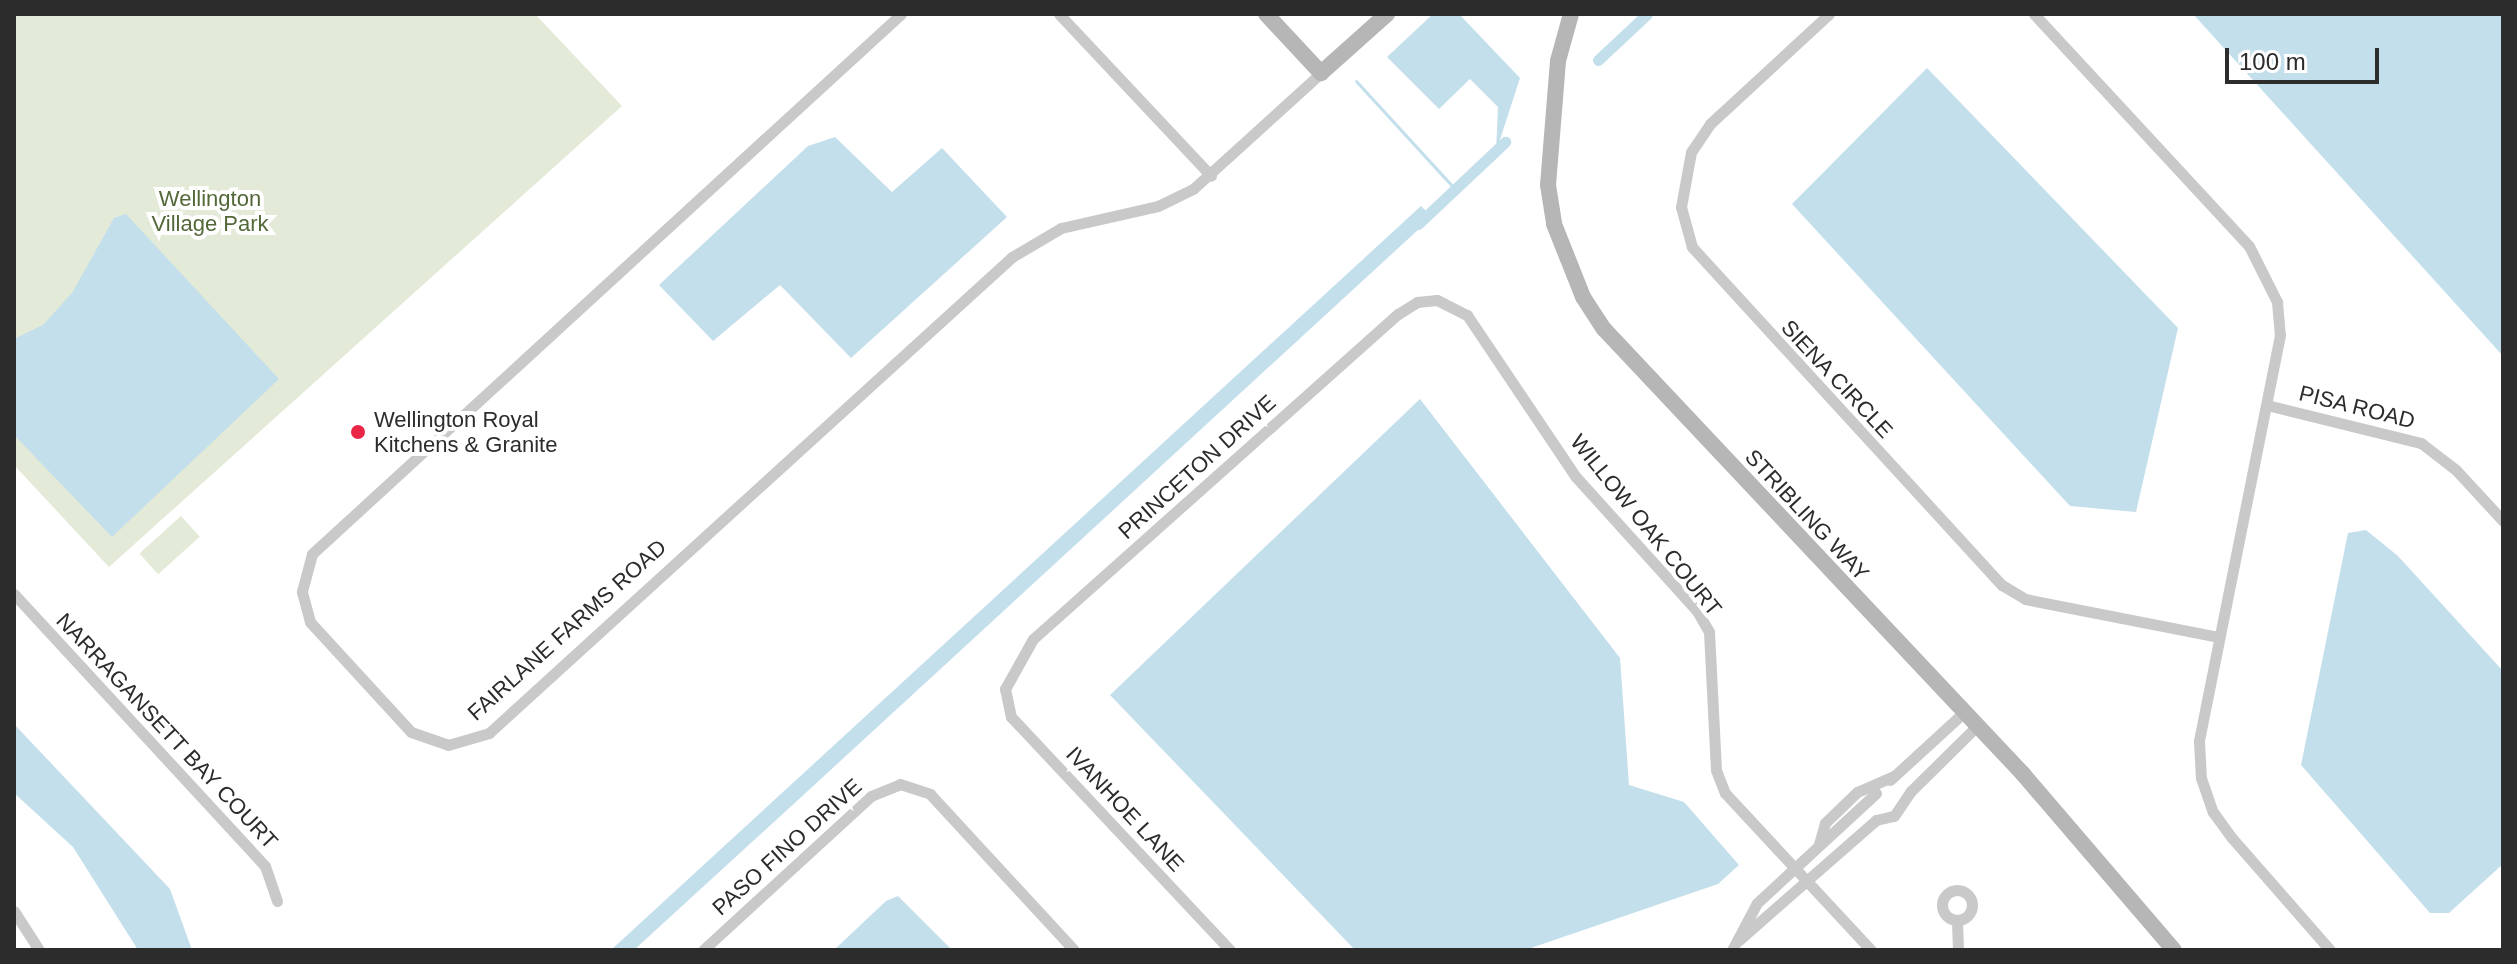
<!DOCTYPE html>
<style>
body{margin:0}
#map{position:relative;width:2517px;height:964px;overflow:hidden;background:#fff;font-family:Helvetica,sans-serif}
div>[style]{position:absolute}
.green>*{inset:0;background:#e3ead8;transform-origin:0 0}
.water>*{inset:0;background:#c3dfeb}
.stream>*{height:3px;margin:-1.5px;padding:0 1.5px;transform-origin:1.5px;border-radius:1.5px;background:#c3dfeb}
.canal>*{height:11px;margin:-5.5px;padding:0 5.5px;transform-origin:5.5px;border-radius:5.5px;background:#c3dfeb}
.street>*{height:11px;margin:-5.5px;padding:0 5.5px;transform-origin:5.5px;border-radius:5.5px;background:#c9c9c9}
.street>.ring{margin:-5.5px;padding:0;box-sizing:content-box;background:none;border:11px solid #c9c9c9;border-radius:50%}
.secondary>*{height:16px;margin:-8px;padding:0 8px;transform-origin:8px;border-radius:8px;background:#b6b6b6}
.dots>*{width:22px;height:22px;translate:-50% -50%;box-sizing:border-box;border:4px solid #fff;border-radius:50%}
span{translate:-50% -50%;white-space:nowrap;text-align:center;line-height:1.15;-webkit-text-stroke:8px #fff;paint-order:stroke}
.park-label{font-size:22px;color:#536838}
.street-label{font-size:22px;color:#2c2c2c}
.poi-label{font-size:22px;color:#2c2c2c}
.left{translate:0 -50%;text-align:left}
.frame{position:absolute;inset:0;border:16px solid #2c2c2c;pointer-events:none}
.scale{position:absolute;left:2225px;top:48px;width:154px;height:36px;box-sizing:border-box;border:4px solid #2c2c2c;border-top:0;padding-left:10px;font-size:24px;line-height:28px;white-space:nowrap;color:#2c2c2c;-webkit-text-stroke:6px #fff;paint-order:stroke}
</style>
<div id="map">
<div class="green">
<div style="clip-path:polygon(14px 14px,535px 14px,622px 106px,109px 567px,14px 465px)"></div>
<div style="left:181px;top:516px;width:28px;height:56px;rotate:48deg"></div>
</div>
<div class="water">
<div style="clip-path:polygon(1433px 14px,1459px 14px,1520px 78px,1496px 152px,1498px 107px,1470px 79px,1439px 109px,1387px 57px)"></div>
<div style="clip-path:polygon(2193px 14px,2503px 14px,2503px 356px)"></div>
<div style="clip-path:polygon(1927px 68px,2178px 328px,2136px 512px,2070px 506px,1792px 204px)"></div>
<div style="clip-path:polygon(835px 137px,892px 192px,942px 148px,1007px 217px,851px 358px,780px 285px,713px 341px,659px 285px,808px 146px)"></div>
<div style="clip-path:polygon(1421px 206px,1432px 217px,786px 811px,634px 950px,611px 950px)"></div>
<div style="clip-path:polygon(126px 214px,279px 379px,112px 537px,14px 435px,14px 339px,43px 325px,72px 293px,114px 218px)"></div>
<div style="clip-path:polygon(1420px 399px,1620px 658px,1629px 785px,1684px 802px,1739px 865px,1718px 884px,1525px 950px,1355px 950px,1110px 695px)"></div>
<div style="clip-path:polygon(2366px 530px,2398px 556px,2503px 671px,2503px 864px,2449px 913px,2430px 913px,2301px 765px,2348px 533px)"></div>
<div style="clip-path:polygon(14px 724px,170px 889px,192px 950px,138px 950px,73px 847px,14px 793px)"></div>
<div style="clip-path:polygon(898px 896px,952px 950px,834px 950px,886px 901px)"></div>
</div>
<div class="stream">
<div style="left:1356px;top:81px;width:147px;rotate:47.5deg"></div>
</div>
<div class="canal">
<div style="left:1598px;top:60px;width:67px;rotate:-43.2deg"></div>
<div style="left:1418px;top:224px;width:120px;rotate:-43.3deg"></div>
</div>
<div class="street">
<div style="left:901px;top:14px;width:799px;rotate:137.49deg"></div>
<div style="left:312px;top:554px;width:39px;rotate:105deg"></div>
<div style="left:302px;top:592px;width:31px;rotate:75deg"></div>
<div style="left:310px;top:622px;width:149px;rotate:47.4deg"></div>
<div style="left:411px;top:732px;width:39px;rotate:19deg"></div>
<div style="left:448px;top:745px;width:43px;rotate:-16.3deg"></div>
<div style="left:489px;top:733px;width:707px;rotate:-42.31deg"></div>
<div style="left:1012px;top:257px;width:57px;rotate:-30.6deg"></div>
<div style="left:1061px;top:228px;width:99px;rotate:-12.8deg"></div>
<div style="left:1158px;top:206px;width:39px;rotate:-26deg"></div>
<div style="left:1193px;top:189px;width:173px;rotate:-42.2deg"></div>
<div style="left:1059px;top:14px;width:222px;rotate:46.8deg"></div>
<div style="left:1829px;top:14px;width:162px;rotate:137.3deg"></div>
<div style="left:1710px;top:124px;width:34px;rotate:124deg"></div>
<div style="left:1691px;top:152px;width:56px;rotate:100.3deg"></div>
<div style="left:1681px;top:207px;width:41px;rotate:74.6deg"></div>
<div style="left:1692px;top:247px;width:459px;rotate:47.5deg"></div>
<div style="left:2002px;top:585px;width:27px;rotate:31deg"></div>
<div style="left:2025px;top:599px;width:198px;rotate:11.1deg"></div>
<div style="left:2034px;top:14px;width:316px;rotate:47.2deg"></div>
<div style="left:2249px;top:246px;width:63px;rotate:63.4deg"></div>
<div style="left:2277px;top:302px;width:33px;rotate:85deg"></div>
<div style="left:2280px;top:335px;width:414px;rotate:101.3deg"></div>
<div style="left:2199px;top:741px;width:37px;rotate:87deg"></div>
<div style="left:2201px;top:778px;width:36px;rotate:71deg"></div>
<div style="left:2213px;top:812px;width:32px;rotate:54deg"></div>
<div style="left:2232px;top:838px;width:149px;rotate:48.8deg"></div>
<div style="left:2267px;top:405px;width:159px;rotate:13.9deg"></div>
<div style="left:2421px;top:443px;width:44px;rotate:37.6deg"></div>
<div style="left:2456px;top:470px;width:69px;rotate:47.3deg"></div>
<div style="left:14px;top:594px;width:370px;rotate:47.3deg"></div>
<div style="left:265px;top:866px;width:37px;rotate:71deg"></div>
<div style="left:1890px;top:780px;width:99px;rotate:-42.5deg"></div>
<div style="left:1819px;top:844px;width:22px;rotate:-74deg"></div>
<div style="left:1825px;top:823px;width:45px;rotate:-44.1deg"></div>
<div style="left:1857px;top:792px;width:40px;rotate:-23.4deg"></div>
<div class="ring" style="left:1942px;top:890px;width:19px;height:19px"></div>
<div style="left:14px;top:911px;width:46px;rotate:57.3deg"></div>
<div style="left:1957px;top:921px;width:29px;rotate:88deg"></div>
<div style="left:1739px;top:940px;width:182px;rotate:-41.2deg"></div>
<div style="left:1876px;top:820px;width:18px;rotate:-13deg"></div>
<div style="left:1894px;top:816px;width:29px;rotate:-56deg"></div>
<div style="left:1910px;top:792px;width:93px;rotate:-44.6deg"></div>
<div style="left:703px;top:950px;width:228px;rotate:-42.5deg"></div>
<div style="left:871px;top:796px;width:31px;rotate:-22deg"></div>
<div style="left:900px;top:784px;width:32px;rotate:18deg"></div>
<div style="left:930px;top:794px;width:212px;rotate:47.3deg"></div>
<div style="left:1230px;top:950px;width:320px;rotate:-133.2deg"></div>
<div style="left:1011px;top:717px;width:29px;rotate:-102deg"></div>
<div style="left:1005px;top:689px;width:57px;rotate:-60.8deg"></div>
<div style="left:1033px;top:639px;width:489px;rotate:-41.7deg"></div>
<div style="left:1398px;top:314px;width:22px;rotate:-32deg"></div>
<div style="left:1417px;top:302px;width:20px;rotate:-6deg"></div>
<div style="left:1437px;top:300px;width:34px;rotate:27deg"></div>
<div style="left:1467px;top:315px;width:195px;rotate:56.1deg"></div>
<div style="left:1576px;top:477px;width:181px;rotate:47.9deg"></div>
<div style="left:1697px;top:611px;width:24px;rotate:60deg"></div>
<div style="left:1709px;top:632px;width:138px;rotate:87.1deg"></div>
<div style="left:1716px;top:770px;width:25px;rotate:69deg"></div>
<div style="left:1725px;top:793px;width:214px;rotate:47.1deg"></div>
<div style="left:1732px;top:950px;width:53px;rotate:-62deg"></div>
<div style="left:1757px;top:903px;width:162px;rotate:-42.7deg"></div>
</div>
<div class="secondary">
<div style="left:1266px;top:14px;width:81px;rotate:47deg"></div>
<div style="left:1321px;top:73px;width:89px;rotate:-41.8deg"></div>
<div style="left:1571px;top:14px;width:49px;rotate:105.5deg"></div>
<div style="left:1558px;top:61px;width:124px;rotate:94.6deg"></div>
<div style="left:1548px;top:185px;width:39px;rotate:81deg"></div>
<div style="left:1554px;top:224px;width:79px;rotate:68.3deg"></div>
<div style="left:1583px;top:297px;width:38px;rotate:57deg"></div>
<div style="left:1604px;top:329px;width:611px;rotate:46.72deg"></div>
<div style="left:2023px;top:774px;width:232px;rotate:49.4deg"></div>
</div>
<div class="dots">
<div style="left:358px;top:432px;background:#ea2647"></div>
</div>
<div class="park-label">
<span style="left:210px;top:211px">Wellington<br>Village Park</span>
</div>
<div class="street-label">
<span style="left:1837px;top:379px;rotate:47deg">SIENA CIRCLE</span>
<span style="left:2357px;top:407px;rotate:14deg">PISA ROAD</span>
<span style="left:1197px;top:467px;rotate:-42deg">PRINCETON DRIVE</span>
<span style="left:1807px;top:515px;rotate:47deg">STRIBLING WAY</span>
<span style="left:1646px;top:525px;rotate:51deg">WILLOW OAK COURT</span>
<span style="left:567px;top:630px;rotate:-42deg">FAIRLANE FARMS ROAD</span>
<span style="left:167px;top:731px;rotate:47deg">NARRAGANSETT BAY COURT</span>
<span style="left:1125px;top:809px;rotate:47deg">IVANHOE LANE</span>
<span style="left:787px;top:847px;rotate:-42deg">PASO FINO DRIVE</span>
</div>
<div class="poi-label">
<span class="left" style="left:374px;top:432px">Wellington Royal<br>Kitchens &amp; Granite</span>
</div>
<div class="frame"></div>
<div class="scale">100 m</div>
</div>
